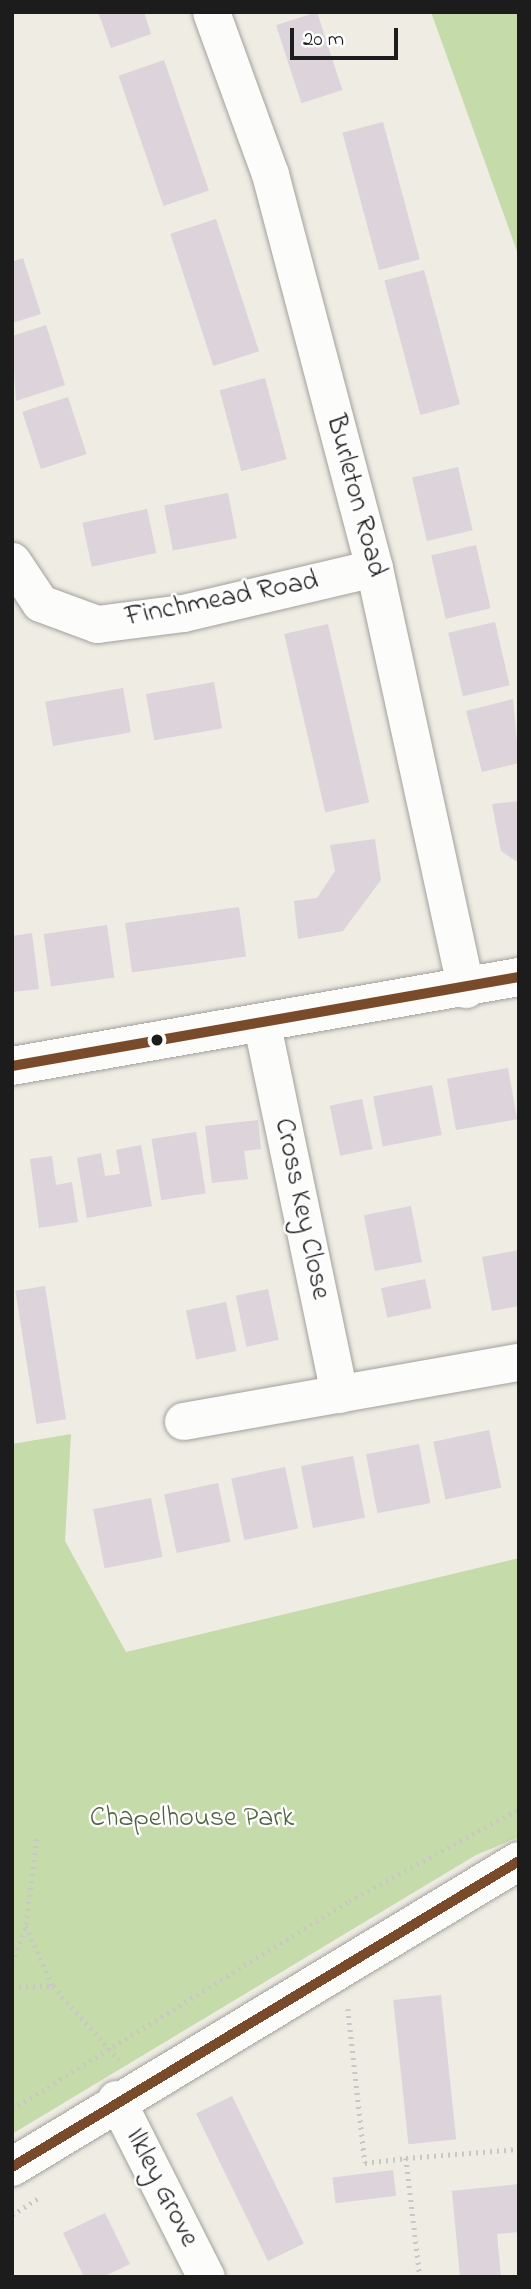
<!DOCTYPE html>
<style>
body{margin:0}
#map{position:relative;width:531px;height:2289px;overflow:hidden;background:#eeece3;font-family:"Indie Flower",sans-serif}
div>[style]{position:absolute}
.green>*{inset:0;background:#c5dba9}
.building>*{inset:0;background:#dcd3db;transform-origin:0 0}
.path>*{height:4.5px;margin-top:-2.25px;transform-origin:0;background:repeating-linear-gradient(90deg,#c8c7c5 0 2px,transparent 0 7px)}
.roads{filter:drop-shadow(0 0 2px #a3a19c) drop-shadow(0 0 2px #a3a19c)}
.minor>*{height:37px;margin:-18.5px;padding:0 18.5px;transform-origin:18.5px;border-radius:18.5px;background:#fcfcfb}
.tertiary>*{height:38px;margin:-19px;padding:0 19px;transform-origin:19px;border-radius:19px;background:#fcfcfb}
.bus-1>*{height:10px;margin:-5px;padding:0 5px;transform-origin:5px;border-radius:5px;background:#7a4b2a}
.dots>*{width:19px;height:19px;translate:-50% -50%;box-sizing:border-box;border:4px solid #fff;border-radius:50%}
span{translate:-50% -50%;white-space:nowrap;text-align:center;line-height:1.15;-webkit-text-stroke:5px #fff;paint-order:stroke}
.street-label{font-size:28px;color:#1c1c1c}
.park-label{font-size:28px;color:#526341}
.frame{position:absolute;inset:0;border:14px solid #1c1c1c;pointer-events:none}
.scale{position:absolute;left:290px;top:28px;width:108px;height:32px;box-sizing:border-box;border:4px solid #1c1c1c;border-top:0;padding-left:9px;font-size:21px;line-height:24px;white-space:nowrap;color:#1c1c1c;-webkit-text-stroke:5px #fff;paint-order:stroke}
</style>
<div id="map">
<div class="green">
<div style="clip-path:polygon(431px 12px,519px 12px,519px 258px,518px 254px)"></div>
<div style="clip-path:polygon(71px 1434px,65px 1541px,126px 1652px,519px 1558px,519px 1837px,476px 1855px,12px 2134px,12px 1444px)"></div>
</div>
<div class="building">
<div style="clip-path:polygon(98px 12px,144px 12px,151px 34px,111px 48px)"></div>
<div style="left:317px;top:12px;width:82px;height:43px;rotate:72deg"></div>
<div style="left:164px;top:60px;width:138px;height:48px;rotate:71deg"></div>
<div style="left:383px;top:122px;width:142px;height:42px;rotate:75deg"></div>
<div style="left:216px;top:219px;width:139px;height:48px;rotate:72deg"></div>
<div style="clip-path:polygon(23px 258px,41px 314px,12px 323px,12px 262px)"></div>
<div style="left:424px;top:270px;width:139px;height:41px;rotate:75deg"></div>
<div style="clip-path:polygon(46px 325px,65px 385px,16px 401px,12px 336px)"></div>
<div style="left:265px;top:378px;width:84px;height:47px;rotate:75deg"></div>
<div style="left:68px;top:397px;width:60px;height:48px;rotate:72deg"></div>
<div style="left:458px;top:467px;width:65px;height:47px;rotate:77deg"></div>
<div style="left:228px;top:493px;width:46px;height:65px;rotate:79deg"></div>
<div style="left:147px;top:509px;width:45px;height:66px;rotate:78deg"></div>
<div style="left:476px;top:545px;width:65px;height:46px;rotate:77deg"></div>
<div style="left:495px;top:622px;width:65px;height:48px;rotate:77deg"></div>
<div style="left:328px;top:624px;width:183px;height:45px;rotate:77deg"></div>
<div style="left:214px;top:682px;width:47px;height:69px;rotate:80deg"></div>
<div style="left:123px;top:688px;width:45px;height:79px;rotate:80deg"></div>
<div style="clip-path:polygon(513px 699px,519px 763px,482px 772px,466px 711px)"></div>
<div style="clip-path:polygon(519px 801px,519px 863px,501px 851px,492px 804px)"></div>
<div style="clip-path:polygon(375px 839px,381px 880px,343px 931px,298px 939px,294px 901px,317px 898px,335px 871px,330px 845px)"></div>
<div style="left:239px;top:907px;width:50px;height:115px;rotate:82deg"></div>
<div style="left:107px;top:925px;width:53px;height:64px;rotate:82deg"></div>
<div style="clip-path:polygon(32px 933px,39px 989px,12px 992px,12px 936px)"></div>
<div style="left:508px;top:1068px;width:52px;height:62px;rotate:80deg"></div>
<div style="left:432px;top:1085px;width:51px;height:60px;rotate:79deg"></div>
<div style="left:362px;top:1099px;width:51px;height:33px;rotate:78deg"></div>
<div style="clip-path:polygon(258px 1120px,261px 1149px,244px 1151px,248px 1179px,212px 1183px,205px 1126px)"></div>
<div style="left:196px;top:1132px;width:62px;height:45px;rotate:81deg"></div>
<div style="clip-path:polygon(141px 1145px,152px 1206px,87px 1218px,77px 1158px,101px 1153px,105px 1176px,120px 1174px,116px 1150px)"></div>
<div style="clip-path:polygon(52px 1156px,56px 1185px,72px 1182px,78px 1222px,39px 1228px,30px 1159px)"></div>
<div style="left:411px;top:1206px;width:57px;height:48px;rotate:79deg"></div>
<div style="clip-path:polygon(519px 1250px,519px 1306px,492px 1311px,482px 1257px)"></div>
<div style="left:425px;top:1279px;width:30px;height:45px;rotate:78deg"></div>
<div style="left:45px;top:1286px;width:135px;height:30px;rotate:81deg"></div>
<div style="left:268px;top:1289px;width:52px;height:33px;rotate:78deg"></div>
<div style="left:226px;top:1302px;width:50px;height:41px;rotate:78deg"></div>
<div style="left:489px;top:1430px;width:59px;height:57px;rotate:78deg"></div>
<div style="left:419px;top:1444px;width:60px;height:54px;rotate:79deg"></div>
<div style="left:353px;top:1456px;width:63px;height:53px;rotate:79deg"></div>
<div style="left:285px;top:1467px;width:63px;height:55px;rotate:78deg"></div>
<div style="left:218px;top:1483px;width:60px;height:55px;rotate:78deg"></div>
<div style="left:151px;top:1498px;width:60px;height:59px;rotate:79deg"></div>
<div style="left:441px;top:1995px;width:145px;height:48px;rotate:84deg"></div>
<div style="left:232px;top:2096px;width:164px;height:40px;rotate:64deg"></div>
<div style="left:393px;top:2170px;width:26px;height:61px;rotate:83deg"></div>
<div style="clip-path:polygon(519px 2184px,519px 2232px,497px 2234px,501px 2277px,460px 2277px,452px 2191px)"></div>
<div style="clip-path:polygon(105px 2213px,130px 2264px,103px 2277px,84px 2277px,63px 2233px)"></div>
</div>
<div class="path">
<div style="left:37px;top:1839px;width:88px;rotate:97.2deg"></div>
<div style="left:26px;top:1926px;width:66px;rotate:65.8deg"></div>
<div style="left:12px;top:1963px;width:39px;rotate:-69deg"></div>
<div style="left:12px;top:1987px;width:41px;rotate:-1.4deg"></div>
<div style="left:53px;top:1986px;width:99px;rotate:48.3deg"></div>
<div style="left:348px;top:2009px;width:155px;rotate:83.7deg"></div>
<div style="left:365px;top:2163px;width:41px;rotate:-7deg"></div>
<div style="left:406px;top:2158px;width:120px;rotate:83.3deg"></div>
<div style="left:12px;top:2109px;width:396px;rotate:-31.7deg"></div>
<div style="left:349px;top:1901px;width:193px;rotate:-28.4deg"></div>
<div style="left:406px;top:2158px;width:113px;rotate:-4.6deg"></div>
<div style="left:12px;top:2215px;width:30px;rotate:-33deg"></div>
</div>
<div class="roads">
<div class="minor">
<div style="left:211px;top:12px;width:172px;rotate:70deg"></div>
<div style="left:270px;top:174px;width:407px;rotate:75.2deg"></div>
<div style="left:374px;top:568px;width:431px;rotate:77.7deg"></div>
<div style="left:12px;top:561px;width:50px;rotate:56.3deg"></div>
<div style="left:40px;top:603px;width:61px;rotate:20.2deg"></div>
<div style="left:97px;top:624px;width:87px;rotate:-7.3deg"></div>
<div style="left:183px;top:613px;width:196px;rotate:-13.3deg"></div>
<div style="left:262px;top:1025px;width:377px;rotate:78.2deg"></div>
<div style="left:183px;top:1421px;width:341px;rotate:-10deg"></div>
<div style="left:116px;top:2099px;width:199px;rotate:63.2deg"></div>
</div>
<div class="tertiary">
<div style="left:12px;top:1066px;width:515px;rotate:-9.96deg"></div>
<div style="left:12px;top:2167px;width:592px;rotate:-31.11deg"></div>
</div>
</div>
<div class="bus-1">
<div style="left:12px;top:1066px;width:515px;rotate:-9.96deg"></div>
<div style="left:12px;top:2167px;width:592px;rotate:-31.11deg"></div>
</div>
<div class="dots">
<div style="left:157px;top:1040px;background:#1c1c1c"></div>
</div>
<div class="street-label">
<span style="left:355px;top:496px;rotate:75deg">Burleton Road</span>
<span style="left:222px;top:600px;rotate:-11deg">Finchmead Road</span>
<span style="left:301px;top:1209px;rotate:78deg">Cross Key Close</span>
<span style="left:161px;top:2188px;rotate:63deg">Ilkley Grove</span>
</div>
<div class="park-label">
<span style="left:192px;top:1819px">Chapelhouse Park</span>
</div>
<div class="frame"></div>
<div class="scale">20 m</div>
</div>
